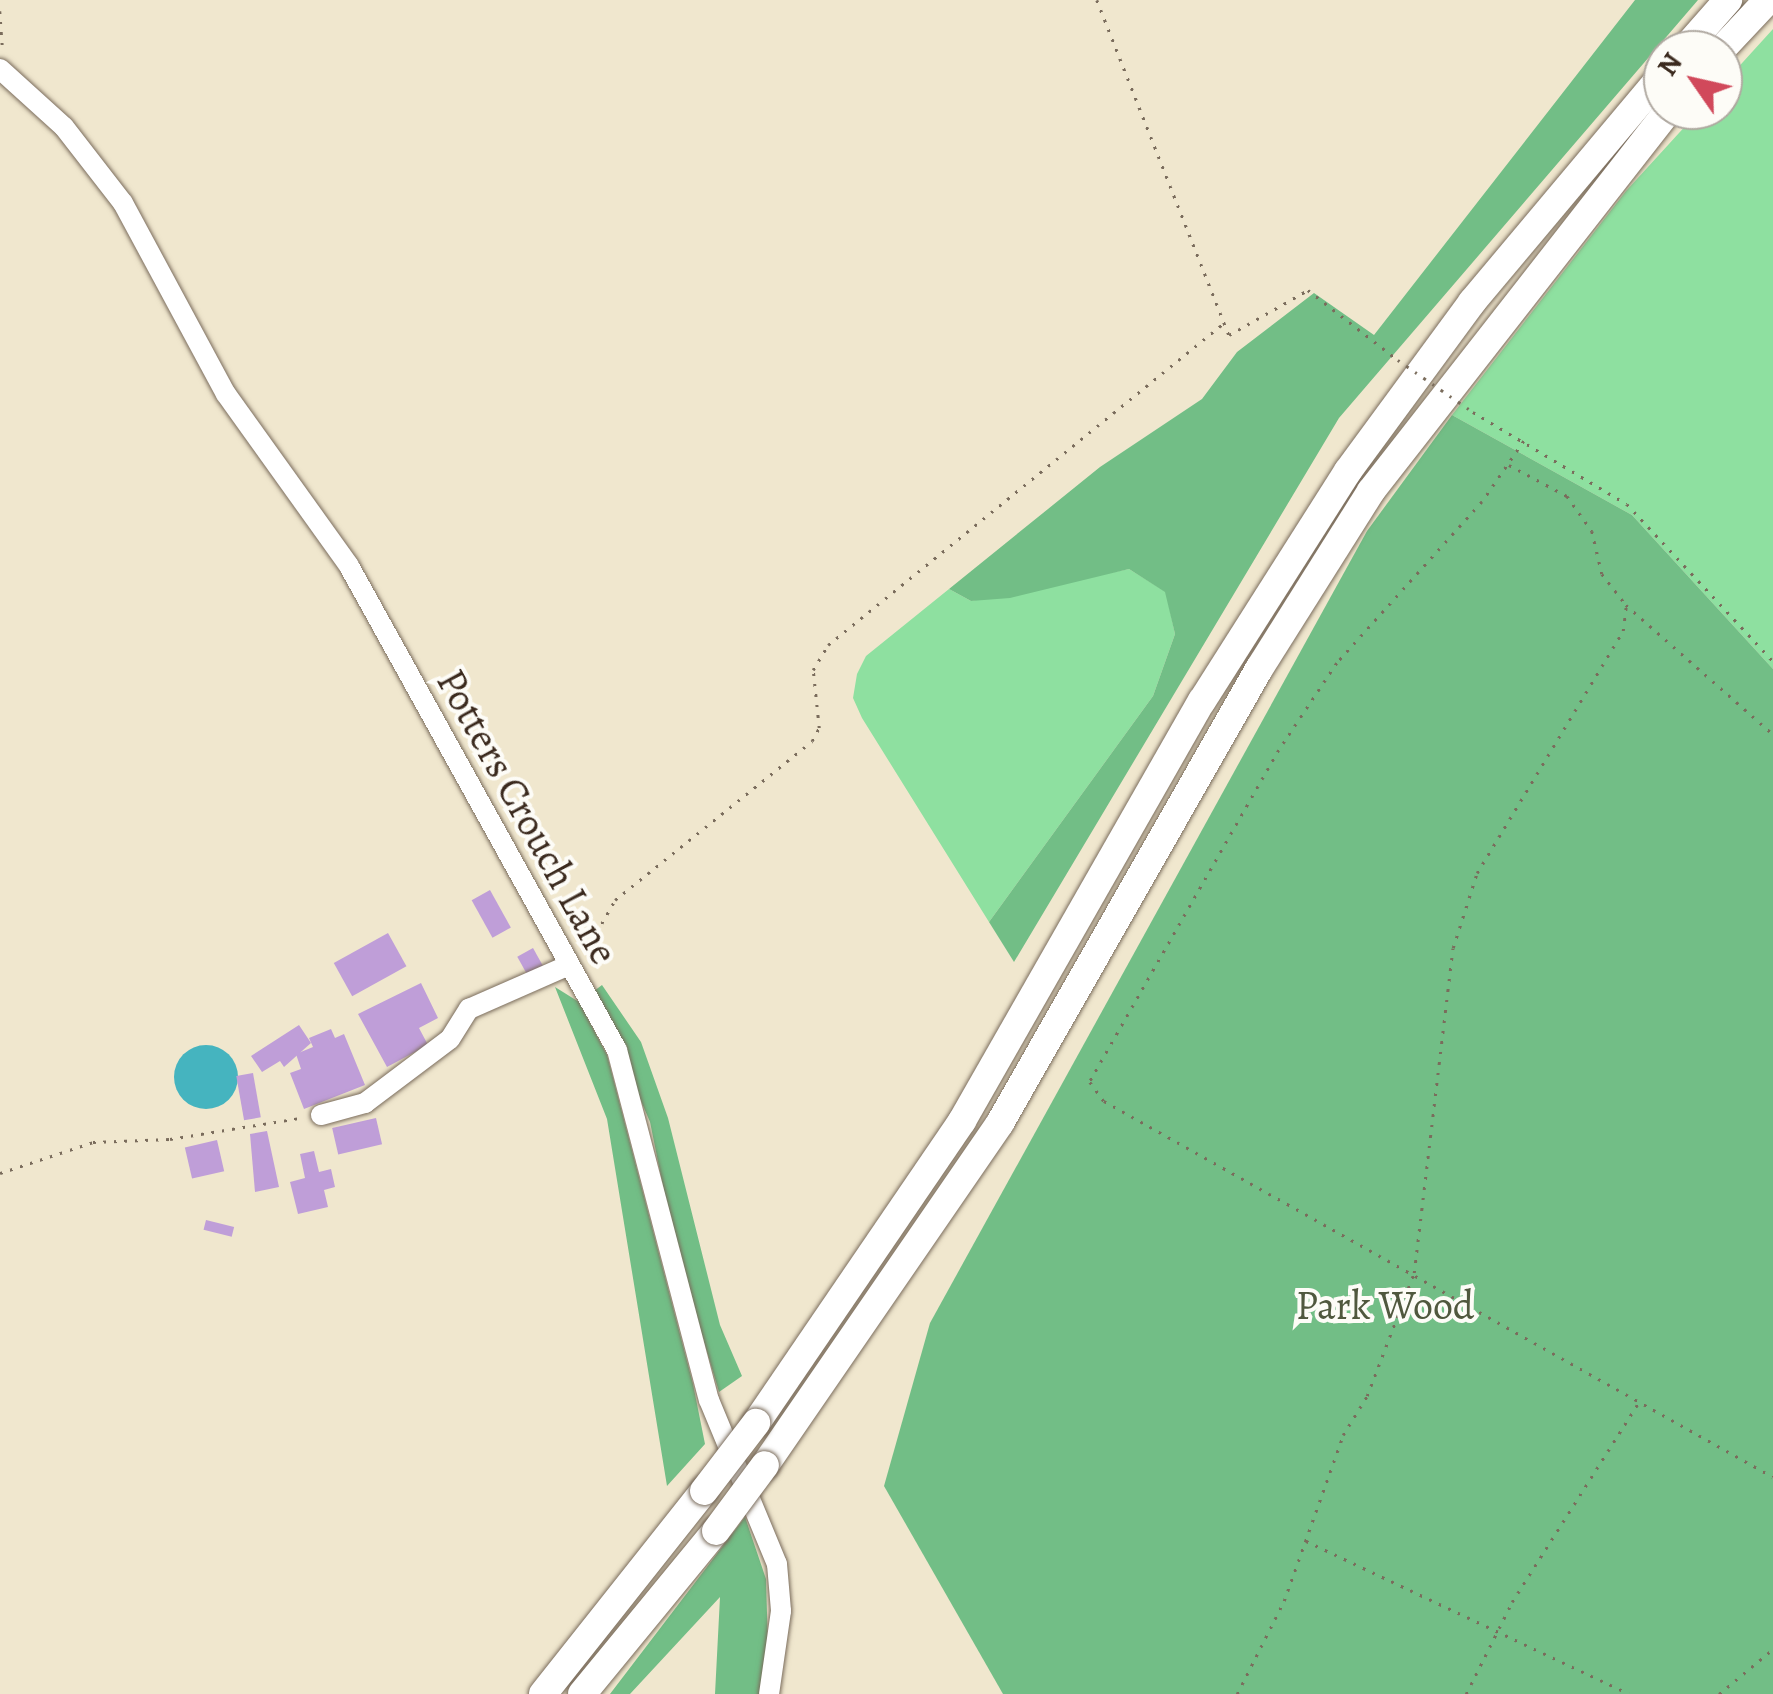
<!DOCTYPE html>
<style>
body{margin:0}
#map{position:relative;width:1773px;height:1694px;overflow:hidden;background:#f0e7ce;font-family:Alegreya,serif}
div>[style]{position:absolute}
.green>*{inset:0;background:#8ee0a0}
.forest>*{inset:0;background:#72be86}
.water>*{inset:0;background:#45b4bf}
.round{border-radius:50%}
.building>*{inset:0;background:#bf9ed8;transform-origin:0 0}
.path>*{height:2.5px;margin-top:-1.25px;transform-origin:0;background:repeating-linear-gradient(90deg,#7a6c5c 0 2.5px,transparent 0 10.5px)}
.roads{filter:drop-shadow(0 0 2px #7a6c5c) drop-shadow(0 0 2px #7a6c5c)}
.minor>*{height:20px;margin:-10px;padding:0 10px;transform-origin:10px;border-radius:10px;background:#fff}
.highway>*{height:28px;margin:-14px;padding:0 14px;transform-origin:14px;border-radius:14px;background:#fff}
.path-bridge>*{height:2.5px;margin-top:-1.25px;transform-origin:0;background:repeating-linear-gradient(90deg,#7a6c5c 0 2.5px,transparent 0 10.5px)}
.bridges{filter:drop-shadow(0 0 2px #7a6c5c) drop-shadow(0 0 2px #7a6c5c)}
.highway-bridge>*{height:28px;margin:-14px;padding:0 14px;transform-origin:14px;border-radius:14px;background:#fff}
span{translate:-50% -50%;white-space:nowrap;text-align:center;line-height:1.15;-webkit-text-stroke:8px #fdfcf7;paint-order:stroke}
.street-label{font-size:40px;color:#3b2a1e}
.park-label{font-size:40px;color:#50583e}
.north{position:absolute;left:1643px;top:30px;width:100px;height:100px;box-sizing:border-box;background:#fdfcf7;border:2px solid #afa8a0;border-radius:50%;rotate:304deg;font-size:28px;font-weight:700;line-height:40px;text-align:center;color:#3b2a1e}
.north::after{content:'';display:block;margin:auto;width:35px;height:45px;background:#d1495b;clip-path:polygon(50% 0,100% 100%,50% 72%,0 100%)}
</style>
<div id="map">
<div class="green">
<div style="clip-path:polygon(1773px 29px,1773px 669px,1632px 515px,1452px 415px,1626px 191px,1700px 110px,1723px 110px,1723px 84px)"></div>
<div style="clip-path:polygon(1129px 569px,1166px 592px,1175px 634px,1153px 696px,989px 922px,862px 718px,853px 698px,857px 674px,866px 656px,949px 589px,971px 601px)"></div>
</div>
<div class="forest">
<div style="clip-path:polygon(1635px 0,1698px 0,1339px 418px,1014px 962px,989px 922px,1153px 696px,1175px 634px,1165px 592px,1129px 569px,1010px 598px,971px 601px,949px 589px,1100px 467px,1202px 399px,1237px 352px,1314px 293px,1374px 335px)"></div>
<div style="clip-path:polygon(1452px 415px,1632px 515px,1773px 669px,1773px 1694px,1003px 1694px,884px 1486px,930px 1323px,1367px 531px)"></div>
<div style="clip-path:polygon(602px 985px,641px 1042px,668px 1118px,720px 1325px,742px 1376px,719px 1392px,674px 1241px,650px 1122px,594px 991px)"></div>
<div style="clip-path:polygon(555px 987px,579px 1002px,607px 1055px,693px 1384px,705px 1444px,667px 1486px,607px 1119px)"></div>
<div style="clip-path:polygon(745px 1517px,766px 1579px,768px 1647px,759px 1694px,715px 1694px,720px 1597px,630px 1694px,610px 1694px)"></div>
</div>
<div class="water">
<div class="round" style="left:174px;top:1045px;width:64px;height:64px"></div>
</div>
<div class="building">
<div style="left:490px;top:890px;width:43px;height:21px;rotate:61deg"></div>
<div style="left:388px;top:933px;width:38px;height:62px;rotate:61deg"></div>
<div style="left:533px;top:948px;width:23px;height:18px;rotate:61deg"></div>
<div style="clip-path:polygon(421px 983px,438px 1018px,419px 1028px,428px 1045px,387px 1067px,358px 1014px)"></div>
<div style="clip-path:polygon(299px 1025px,311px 1043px,284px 1067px,280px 1061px,262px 1072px,251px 1056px)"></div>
<div style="clip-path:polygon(331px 1029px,335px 1038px,344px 1034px,365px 1085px,304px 1109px,290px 1073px,301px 1069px,296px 1054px,313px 1047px,309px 1038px)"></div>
<div style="left:253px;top:1073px;width:45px;height:17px;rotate:80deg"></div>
<div style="left:376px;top:1118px;width:27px;height:45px;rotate:77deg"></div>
<div style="clip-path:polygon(267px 1131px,279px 1187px,255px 1192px,250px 1134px)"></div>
<div style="left:217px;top:1140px;width:32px;height:33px;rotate:77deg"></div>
<div style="clip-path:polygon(314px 1151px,319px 1172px,331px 1169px,335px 1187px,324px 1190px,328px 1207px,298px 1214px,290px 1182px,305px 1178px,300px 1154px)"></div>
<div style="left:206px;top:1220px;width:29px;height:10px;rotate:14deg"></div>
</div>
<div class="path">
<div style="left:1097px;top:0;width:360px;rotate:68.5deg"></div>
<div style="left:1229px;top:335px;width:91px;rotate:-29.7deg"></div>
<div style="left:1308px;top:290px;width:114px;rotate:37.9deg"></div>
<div style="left:0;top:11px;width:39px;rotate:86deg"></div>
<div style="left:1473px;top:412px;width:179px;rotate:30.9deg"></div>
<div style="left:1627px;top:504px;width:214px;rotate:47.1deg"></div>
<div style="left:1524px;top:441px;width:74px;rotate:124.5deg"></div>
<div style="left:1482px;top:502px;width:217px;rotate:132deg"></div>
<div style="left:1337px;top:663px;width:105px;rotate:123.7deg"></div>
<div style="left:1279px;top:750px;width:382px;rotate:119.7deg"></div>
<div style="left:1090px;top:1082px;width:24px;rotate:54deg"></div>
<div style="left:1104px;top:1101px;width:767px;rotate:29.34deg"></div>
<div style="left:1509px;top:465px;width:66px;rotate:28.1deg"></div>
<div style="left:1567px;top:496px;width:43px;rotate:54.5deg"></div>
<div style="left:1592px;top:531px;width:44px;rotate:76.9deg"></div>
<div style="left:1602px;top:574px;width:39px;rotate:52deg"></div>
<div style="left:1626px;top:605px;width:196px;rotate:41.3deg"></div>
<div style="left:586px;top:951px;width:59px;rotate:-60.4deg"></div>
<div style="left:615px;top:900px;width:253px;rotate:-38.9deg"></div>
<div style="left:812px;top:741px;width:15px;rotate:-62deg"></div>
<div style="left:819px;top:728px;width:58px;rotate:-95.9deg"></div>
<div style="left:813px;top:670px;width:29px;rotate:-59deg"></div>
<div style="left:828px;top:645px;width:510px;rotate:-39.12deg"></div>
<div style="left:0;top:1173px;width:98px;rotate:-18.4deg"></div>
<div style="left:93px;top:1142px;width:77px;rotate:-2.2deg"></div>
<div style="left:170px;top:1139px;width:132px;rotate:-9.2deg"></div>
<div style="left:1306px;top:1541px;width:357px;rotate:25.3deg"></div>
<div style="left:1237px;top:1694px;width:104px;rotate:-63.2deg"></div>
<div style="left:1284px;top:1601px;width:176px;rotate:-70.4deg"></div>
<div style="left:1343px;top:1435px;width:46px;rotate:-58.4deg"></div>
<div style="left:1367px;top:1396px;width:132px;rotate:-69.1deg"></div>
<div style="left:1414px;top:1273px;width:327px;rotate:-83.2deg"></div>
<div style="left:1453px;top:948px;width:79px;rotate:-72.3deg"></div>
<div style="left:1477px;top:873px;width:283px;rotate:-58.9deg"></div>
<div style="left:1623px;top:631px;width:26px;rotate:-83deg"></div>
<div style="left:1466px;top:1694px;width:103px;rotate:-63.4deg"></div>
<div style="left:1512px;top:1602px;width:241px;rotate:-57.6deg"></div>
<div style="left:1719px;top:1694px;width:70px;rotate:-39.8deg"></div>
</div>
<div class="roads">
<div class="minor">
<div style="left:0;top:69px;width:86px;rotate:42.2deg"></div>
<div style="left:64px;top:127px;width:96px;rotate:52.2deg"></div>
<div style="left:123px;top:203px;width:217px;rotate:61.7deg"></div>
<div style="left:226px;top:394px;width:211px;rotate:54.4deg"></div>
<div style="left:349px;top:566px;width:553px;rotate:61.03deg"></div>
<div style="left:617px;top:1050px;width:362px;rotate:75.3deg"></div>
<div style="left:709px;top:1400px;width:178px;rotate:67.5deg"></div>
<div style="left:777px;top:1564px;width:47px;rotate:85.1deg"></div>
<div style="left:781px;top:1611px;width:84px;rotate:98.2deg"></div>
<div style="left:321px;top:1115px;width:46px;rotate:-15.3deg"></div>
<div style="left:365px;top:1103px;width:106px;rotate:-37deg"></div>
<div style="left:450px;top:1039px;width:36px;rotate:-58deg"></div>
<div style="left:469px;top:1009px;width:109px;rotate:-23.7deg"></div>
</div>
<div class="highway">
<div style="left:1684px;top:50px;width:67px;rotate:-48.7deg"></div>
<div style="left:1721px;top:50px;width:69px;rotate:-46.8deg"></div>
<div style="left:756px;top:1423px;width:366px;rotate:-55.7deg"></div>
<div style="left:962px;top:1121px;width:484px;rotate:-60.3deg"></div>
<div style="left:1202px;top:701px;width:272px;rotate:-57.6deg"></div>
<div style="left:1348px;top:471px;width:210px;rotate:-53.7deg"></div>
<div style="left:1472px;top:302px;width:297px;rotate:-50deg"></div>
<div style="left:765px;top:1465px;width:415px;rotate:-55.5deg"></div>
<div style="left:1000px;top:1123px;width:523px;rotate:-60.3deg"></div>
<div style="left:1259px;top:669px;width:210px;rotate:-57.8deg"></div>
<div style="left:1371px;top:491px;width:484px;rotate:-52deg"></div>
<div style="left:543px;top:1694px;width:259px;rotate:-51.6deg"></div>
<div style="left:582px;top:1694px;width:211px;rotate:-50.6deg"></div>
</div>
</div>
<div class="path-bridge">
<div style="left:1398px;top:360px;width:91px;rotate:34.7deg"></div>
</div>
<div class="bridges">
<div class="highway-bridge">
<div style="left:704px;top:1491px;width:86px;rotate:-52.6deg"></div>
<div style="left:716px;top:1531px;width:82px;rotate:-53.4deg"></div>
</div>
</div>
<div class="street-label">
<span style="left:527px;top:817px;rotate:61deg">Potters Crouch Lane</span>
</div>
<div class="park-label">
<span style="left:1385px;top:1306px">Park Wood</span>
</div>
<div class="north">N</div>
</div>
